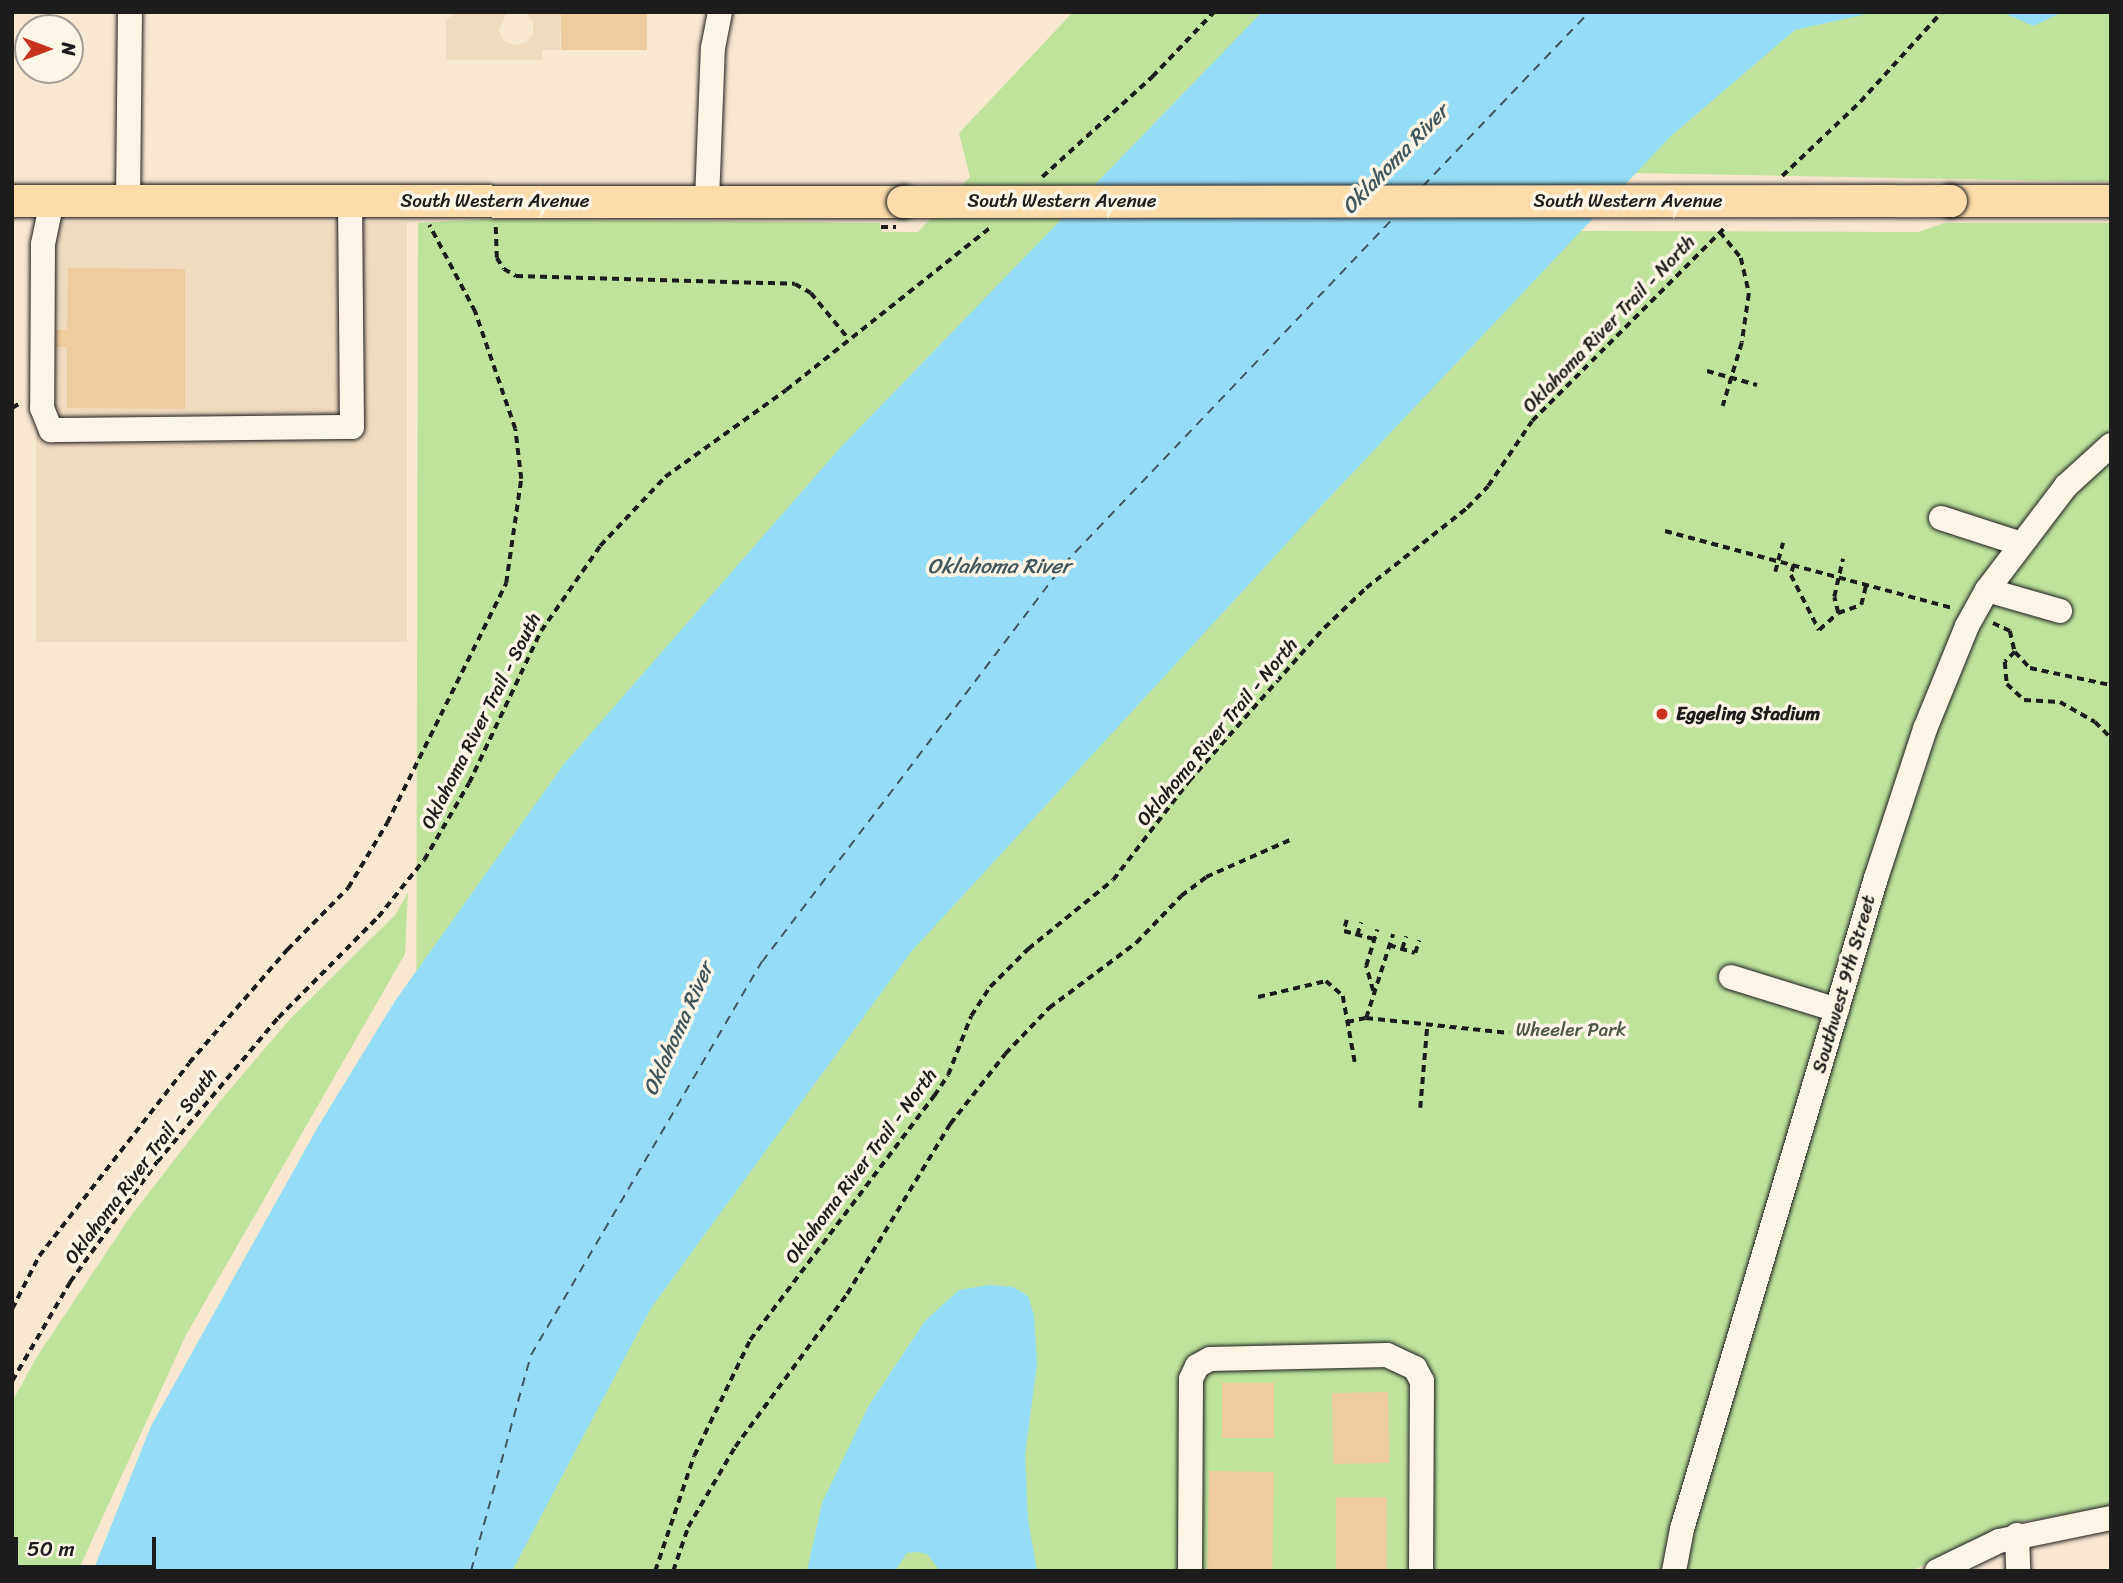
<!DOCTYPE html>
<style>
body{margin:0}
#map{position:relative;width:2123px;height:1583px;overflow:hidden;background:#f8e8d0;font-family:Sriracha,sans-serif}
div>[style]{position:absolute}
.built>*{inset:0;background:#f1dbbf;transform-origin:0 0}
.green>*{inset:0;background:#bfe39d}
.water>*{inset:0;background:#95ddf7}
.ferry>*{height:2px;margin-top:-1px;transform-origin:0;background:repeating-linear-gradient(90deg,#40565e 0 9px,transparent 0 16px)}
.building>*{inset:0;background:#efcba0;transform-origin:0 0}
.path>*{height:3.5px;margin-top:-1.75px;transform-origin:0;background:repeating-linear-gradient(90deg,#1c1c1c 0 7px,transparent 0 12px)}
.roads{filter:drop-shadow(0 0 2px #1c1c1c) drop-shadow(0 0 2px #1c1c1c)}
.minor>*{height:24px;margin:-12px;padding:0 12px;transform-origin:12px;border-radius:12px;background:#fcf5e5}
.major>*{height:32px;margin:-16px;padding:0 16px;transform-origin:16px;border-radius:16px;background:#fddcac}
.path-bridge>*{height:3.5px;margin-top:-1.75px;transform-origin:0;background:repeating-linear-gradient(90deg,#1c1c1c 0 7px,transparent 0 12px)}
.bridges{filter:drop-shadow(0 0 2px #1c1c1c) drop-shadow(0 0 2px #1c1c1c)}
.major-bridge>*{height:32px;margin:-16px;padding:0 16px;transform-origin:16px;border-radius:16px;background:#fddcac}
.dots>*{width:19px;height:19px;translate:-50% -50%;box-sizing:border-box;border:4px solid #fcf5e5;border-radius:50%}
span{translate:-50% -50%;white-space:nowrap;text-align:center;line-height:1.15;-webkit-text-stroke:7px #fcf5e5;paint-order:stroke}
.street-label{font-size:19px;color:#1c1c1c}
.poi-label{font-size:19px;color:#1c1c1c;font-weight:700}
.left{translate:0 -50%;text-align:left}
.park-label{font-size:19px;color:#4d5843}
.water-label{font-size:21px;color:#40565e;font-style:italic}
.frame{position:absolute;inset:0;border:14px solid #1c1c1c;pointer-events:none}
.north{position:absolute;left:14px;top:14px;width:70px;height:70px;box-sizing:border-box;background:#fcf5e5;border:2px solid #a29e95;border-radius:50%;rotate:90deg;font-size:19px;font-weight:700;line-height:28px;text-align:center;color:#1c1c1c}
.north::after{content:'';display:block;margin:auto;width:24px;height:32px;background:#c8321e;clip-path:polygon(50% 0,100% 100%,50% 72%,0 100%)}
.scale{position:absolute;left:14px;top:1537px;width:142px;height:32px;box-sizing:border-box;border:4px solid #1c1c1c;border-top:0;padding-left:9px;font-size:21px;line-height:24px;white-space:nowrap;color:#1c1c1c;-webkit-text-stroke:5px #fcf5e5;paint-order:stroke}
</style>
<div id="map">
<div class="built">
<div style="clip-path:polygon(456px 12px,507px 12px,499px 31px,504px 41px,514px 45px,526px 43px,533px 34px,533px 22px,525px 12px,561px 12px,560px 50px,542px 50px,542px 60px,446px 60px,446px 20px)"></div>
<div style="left:36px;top:222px;width:371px;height:420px"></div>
</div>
<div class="green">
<div style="clip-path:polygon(1073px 12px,2111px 12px,2111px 182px,1636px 173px,1581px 231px,1919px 232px,1944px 223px,2111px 223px,2111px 1506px,2011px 1524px,1911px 1571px,415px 1571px,418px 223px,487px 219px,879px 223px,882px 232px,918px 232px,970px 177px,959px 133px)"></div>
<div style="clip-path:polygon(408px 892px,405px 954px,186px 1335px,78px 1571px,12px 1571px,12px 1402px,36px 1358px,130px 1217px,220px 1101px,291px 1018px,396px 914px)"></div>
</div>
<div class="water">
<div style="clip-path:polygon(1262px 12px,1876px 12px,1795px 30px,1671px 136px,1309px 519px,911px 952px,651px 1308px,512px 1571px,93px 1571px,151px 1426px,319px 1125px,395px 1001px,564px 764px,840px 448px)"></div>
<div style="clip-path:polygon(2002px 12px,2063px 12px,2033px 26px)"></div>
<div style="clip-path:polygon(989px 1285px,1013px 1287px,1028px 1296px,1034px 1315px,1037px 1364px,1025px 1455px,1028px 1519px,1037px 1571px,940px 1571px,927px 1554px,917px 1552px,907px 1553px,895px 1571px,807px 1571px,822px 1503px,869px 1405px,925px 1321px,959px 1290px)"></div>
</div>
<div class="ferry">
<div style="left:1423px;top:186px;width:240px;rotate:-46.3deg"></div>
<div style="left:471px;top:1571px;width:224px;rotate:-74.5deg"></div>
<div style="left:531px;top:1355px;width:456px;rotate:-59.6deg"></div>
<div style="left:762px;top:962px;width:500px;rotate:-52.8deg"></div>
<div style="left:1064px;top:564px;width:480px;rotate:-46.4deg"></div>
</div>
<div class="building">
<div style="left:561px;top:12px;width:86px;height:38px"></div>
<div style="clip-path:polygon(68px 268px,185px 269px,185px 409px,67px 408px,67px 347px,56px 347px,56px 330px,67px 330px)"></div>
<div style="left:1222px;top:1383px;width:52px;height:55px"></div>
<div style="left:1388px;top:1392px;width:71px;height:56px;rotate:89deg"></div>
<div style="left:1209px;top:1471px;width:65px;height:100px;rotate:1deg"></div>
<div style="left:1336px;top:1497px;width:51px;height:74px"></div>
</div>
<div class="path">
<div style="left:1782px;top:176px;width:108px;rotate:-43.5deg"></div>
<div style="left:1860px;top:102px;width:122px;rotate:-47.7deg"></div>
<div style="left:1042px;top:177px;width:149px;rotate:-42.3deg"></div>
<div style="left:1152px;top:77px;width:90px;rotate:-46.4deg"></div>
<div style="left:496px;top:227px;width:31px;rotate:88deg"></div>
<div style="left:497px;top:258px;width:13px;rotate:58deg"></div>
<div style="left:504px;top:269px;width:14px;rotate:30deg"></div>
<div style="left:516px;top:276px;width:279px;rotate:1.6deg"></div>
<div style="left:795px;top:284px;width:18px;rotate:29deg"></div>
<div style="left:811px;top:293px;width:58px;rotate:50.6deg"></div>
<div style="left:1720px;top:232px;width:33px;rotate:51deg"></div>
<div style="left:1741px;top:258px;width:37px;rotate:77deg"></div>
<div style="left:1749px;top:294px;width:49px;rotate:98.1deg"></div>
<div style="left:1742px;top:343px;width:66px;rotate:106.8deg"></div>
<div style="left:1707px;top:371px;width:52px;rotate:15.6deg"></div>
<div style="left:12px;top:408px;width:9px;rotate:-32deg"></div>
<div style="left:1665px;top:531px;width:298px;rotate:15deg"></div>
<div style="left:1794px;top:565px;width:10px;rotate:107deg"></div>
<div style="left:1791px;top:575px;width:62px;rotate:63deg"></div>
<div style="left:1819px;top:630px;width:25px;rotate:-42deg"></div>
<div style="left:1838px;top:613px;width:24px;rotate:-19deg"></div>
<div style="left:1861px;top:605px;width:21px;rotate:-76deg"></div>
<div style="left:1775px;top:572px;width:30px;rotate:-75deg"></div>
<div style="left:1838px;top:613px;width:16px;rotate:-104deg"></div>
<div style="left:1834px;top:597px;width:39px;rotate:-77deg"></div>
<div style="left:1993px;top:623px;width:19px;rotate:25deg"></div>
<div style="left:2010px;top:631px;width:22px;rotate:77deg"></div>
<div style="left:2015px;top:652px;width:22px;rotate:47deg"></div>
<div style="left:2030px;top:668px;width:83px;rotate:11.9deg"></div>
<div style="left:2015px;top:652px;width:14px;rotate:135deg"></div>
<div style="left:2005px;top:662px;width:22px;rotate:85deg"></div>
<div style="left:2007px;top:684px;width:23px;rotate:43deg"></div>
<div style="left:2024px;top:700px;width:36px;rotate:3deg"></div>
<div style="left:2060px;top:702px;width:40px;rotate:29.7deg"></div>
<div style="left:2095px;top:722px;width:23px;rotate:45deg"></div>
<div style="left:1347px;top:920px;width:11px;rotate:105deg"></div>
<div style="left:1344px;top:931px;width:31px;rotate:15deg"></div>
<div style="left:1357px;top:935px;width:13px;rotate:-72deg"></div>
<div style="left:1389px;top:945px;width:27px;rotate:17deg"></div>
<div style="left:1415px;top:953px;width:13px;rotate:-72deg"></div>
<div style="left:1402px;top:949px;width:13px;rotate:-72deg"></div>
<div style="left:1373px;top:991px;width:26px;rotate:-106deg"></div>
<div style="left:1366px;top:966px;width:38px;rotate:-73deg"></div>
<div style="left:1258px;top:997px;width:70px;rotate:-13.2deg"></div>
<div style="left:1326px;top:981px;width:23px;rotate:41deg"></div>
<div style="left:1343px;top:996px;width:68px;rotate:79.8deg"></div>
<div style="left:1366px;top:1018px;width:144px;rotate:6deg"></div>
<div style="left:1347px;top:1022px;width:19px;rotate:-12deg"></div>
<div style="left:1366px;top:1018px;width:88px;rotate:-72.2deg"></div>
<div style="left:1420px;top:1108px;width:82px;rotate:-85.1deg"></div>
<div style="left:12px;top:1309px;width:59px;rotate:-63deg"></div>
<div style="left:39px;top:1256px;width:244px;rotate:-52.1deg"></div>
<div style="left:189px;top:1063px;width:150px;rotate:-49.1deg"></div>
<div style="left:287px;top:950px;width:87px;rotate:-45.5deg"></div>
<div style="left:348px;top:888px;width:76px;rotate:-59deg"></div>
<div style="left:387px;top:823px;width:268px;rotate:-63.6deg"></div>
<div style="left:506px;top:583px;width:105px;rotate:-81.8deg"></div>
<div style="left:521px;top:479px;width:50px;rotate:-96.8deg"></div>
<div style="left:515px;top:429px;width:124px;rotate:-108.9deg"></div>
<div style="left:475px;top:312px;width:98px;rotate:-117.9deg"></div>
<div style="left:12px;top:1381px;width:115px;rotate:-59.6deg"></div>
<div style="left:70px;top:1282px;width:148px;rotate:-54.1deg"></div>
<div style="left:157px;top:1162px;width:188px;rotate:-50deg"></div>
<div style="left:278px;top:1018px;width:142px;rotate:-45.3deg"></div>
<div style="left:378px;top:917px;width:73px;rotate:-51.1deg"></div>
<div style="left:424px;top:860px;width:89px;rotate:-59.7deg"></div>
<div style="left:469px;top:783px;width:168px;rotate:-64.7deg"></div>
<div style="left:541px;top:631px;width:103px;rotate:-55.2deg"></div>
<div style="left:600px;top:546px;width:95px;rotate:-46.7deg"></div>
<div style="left:665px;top:477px;width:149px;rotate:-35.7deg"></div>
<div style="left:786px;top:390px;width:263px;rotate:-38.5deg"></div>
<div style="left:655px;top:1571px;width:121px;rotate:-71.3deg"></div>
<div style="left:694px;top:1456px;width:129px;rotate:-64.2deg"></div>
<div style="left:750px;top:1340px;width:306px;rotate:-53deg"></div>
<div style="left:934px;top:1096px;width:25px;rotate:-56deg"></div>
<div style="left:948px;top:1075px;width:63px;rotate:-68.7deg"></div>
<div style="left:971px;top:1016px;width:35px;rotate:-57deg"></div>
<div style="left:990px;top:987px;width:54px;rotate:-45deg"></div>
<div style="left:1028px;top:949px;width:109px;rotate:-39.1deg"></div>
<div style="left:1113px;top:880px;width:125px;rotate:-52.5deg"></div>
<div style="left:1189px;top:781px;width:204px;rotate:-48.6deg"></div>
<div style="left:1324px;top:628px;width:58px;rotate:-43.6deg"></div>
<div style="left:1366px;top:588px;width:129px;rotate:-38.4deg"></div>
<div style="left:1467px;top:508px;width:30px;rotate:-46deg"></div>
<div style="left:1488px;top:486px;width:78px;rotate:-55.9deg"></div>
<div style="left:1532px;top:421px;width:276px;rotate:-45.1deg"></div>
<div style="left:673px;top:1571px;width:46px;rotate:-71.2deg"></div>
<div style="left:688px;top:1527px;width:93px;rotate:-59.6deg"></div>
<div style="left:735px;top:1447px;width:190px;rotate:-53.8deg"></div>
<div style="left:847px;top:1294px;width:199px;rotate:-58.8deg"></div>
<div style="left:950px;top:1124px;width:89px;rotate:-51.8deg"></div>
<div style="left:1005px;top:1054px;width:64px;rotate:-46.3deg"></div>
<div style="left:1049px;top:1008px;width:109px;rotate:-36.8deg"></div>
<div style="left:1136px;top:943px;width:65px;rotate:-46.2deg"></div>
<div style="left:1181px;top:896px;width:31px;rotate:-37deg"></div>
<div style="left:1206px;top:877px;width:92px;rotate:-23.8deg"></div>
</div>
<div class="roads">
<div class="minor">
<div style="left:52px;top:201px;width:44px;rotate:101.8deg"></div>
<div style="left:43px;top:244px;width:164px;rotate:90.3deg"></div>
<div style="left:42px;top:408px;width:24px;rotate:68deg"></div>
<div style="left:51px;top:430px;width:301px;rotate:-0.6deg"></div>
<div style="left:352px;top:427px;width:226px;rotate:-90.5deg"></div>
<div style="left:128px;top:201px;width:189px;rotate:-89.4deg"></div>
<div style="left:707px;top:201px;width:153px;rotate:-87.8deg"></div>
<div style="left:713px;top:48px;width:37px;rotate:-79deg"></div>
<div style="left:1941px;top:518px;width:81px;rotate:18deg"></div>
<div style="left:1987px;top:590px;width:76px;rotate:16deg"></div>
<div style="left:1731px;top:977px;width:111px;rotate:17.3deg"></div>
<div style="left:2017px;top:1535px;width:36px;rotate:88deg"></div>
<div style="left:1190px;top:1571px;width:192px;rotate:-89.7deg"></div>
<div style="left:1191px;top:1379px;width:14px;rotate:-65deg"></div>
<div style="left:1197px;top:1366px;width:15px;rotate:-28deg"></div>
<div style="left:1210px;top:1359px;width:177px;rotate:-1.3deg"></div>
<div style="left:1387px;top:1355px;width:31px;rotate:25deg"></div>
<div style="left:1415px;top:1368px;width:15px;rotate:62deg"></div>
<div style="left:1422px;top:1381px;width:190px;rotate:90.3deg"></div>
<div style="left:1674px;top:1571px;width:43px;rotate:-79.2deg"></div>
<div style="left:1682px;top:1529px;width:679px;rotate:-73.41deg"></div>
<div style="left:1876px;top:878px;width:157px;rotate:-71.8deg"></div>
<div style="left:1925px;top:729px;width:111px;rotate:-67.8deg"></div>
<div style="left:1967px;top:626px;width:41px;rotate:-60.9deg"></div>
<div style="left:1987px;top:590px;width:131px;rotate:-52.8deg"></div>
<div style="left:2066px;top:486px;width:61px;rotate:-42.3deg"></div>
<div style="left:1937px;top:1571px;width:69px;rotate:-25.8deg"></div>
<div style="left:1999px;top:1541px;width:114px;rotate:-11.6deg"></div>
</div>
<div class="major">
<div style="left:12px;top:201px;width:891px;rotate:0.06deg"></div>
<div style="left:1951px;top:201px;width:160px"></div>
</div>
</div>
<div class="path-bridge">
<div style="left:881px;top:227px;width:15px"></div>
</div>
<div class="bridges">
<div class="major-bridge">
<div style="left:903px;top:202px;width:1048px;rotate:-0.05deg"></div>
</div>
</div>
<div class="dots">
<div style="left:1662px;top:714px;background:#c8321e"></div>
</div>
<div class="street-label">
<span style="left:495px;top:201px">South Western Avenue</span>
<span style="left:1062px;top:201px">South Western Avenue</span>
<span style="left:1628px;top:201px">South Western Avenue</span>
<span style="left:1609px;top:324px;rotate:-46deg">Oklahoma River Trail - North</span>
<span style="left:481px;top:721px;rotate:-63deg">Oklahoma River Trail - South</span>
<span style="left:1217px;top:732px;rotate:-50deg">Oklahoma River Trail - North</span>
<span style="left:1844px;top:984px;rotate:-74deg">Southwest 9th Street</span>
<span style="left:141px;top:1166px;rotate:-53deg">Oklahoma River Trail - South</span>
<span style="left:861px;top:1166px;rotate:-53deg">Oklahoma River Trail - North</span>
</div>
<div class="poi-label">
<span class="left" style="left:1676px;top:714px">Eggeling Stadium</span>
</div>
<div class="park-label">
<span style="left:1571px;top:1030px">Wheeler Park</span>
</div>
<div class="water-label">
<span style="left:1395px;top:159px;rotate:-46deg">Oklahoma River</span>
<span style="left:999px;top:566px">Oklahoma River</span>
<span style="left:678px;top:1029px;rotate:-66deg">Oklahoma River</span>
</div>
<div class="frame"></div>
<div class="north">N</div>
<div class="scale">50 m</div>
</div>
